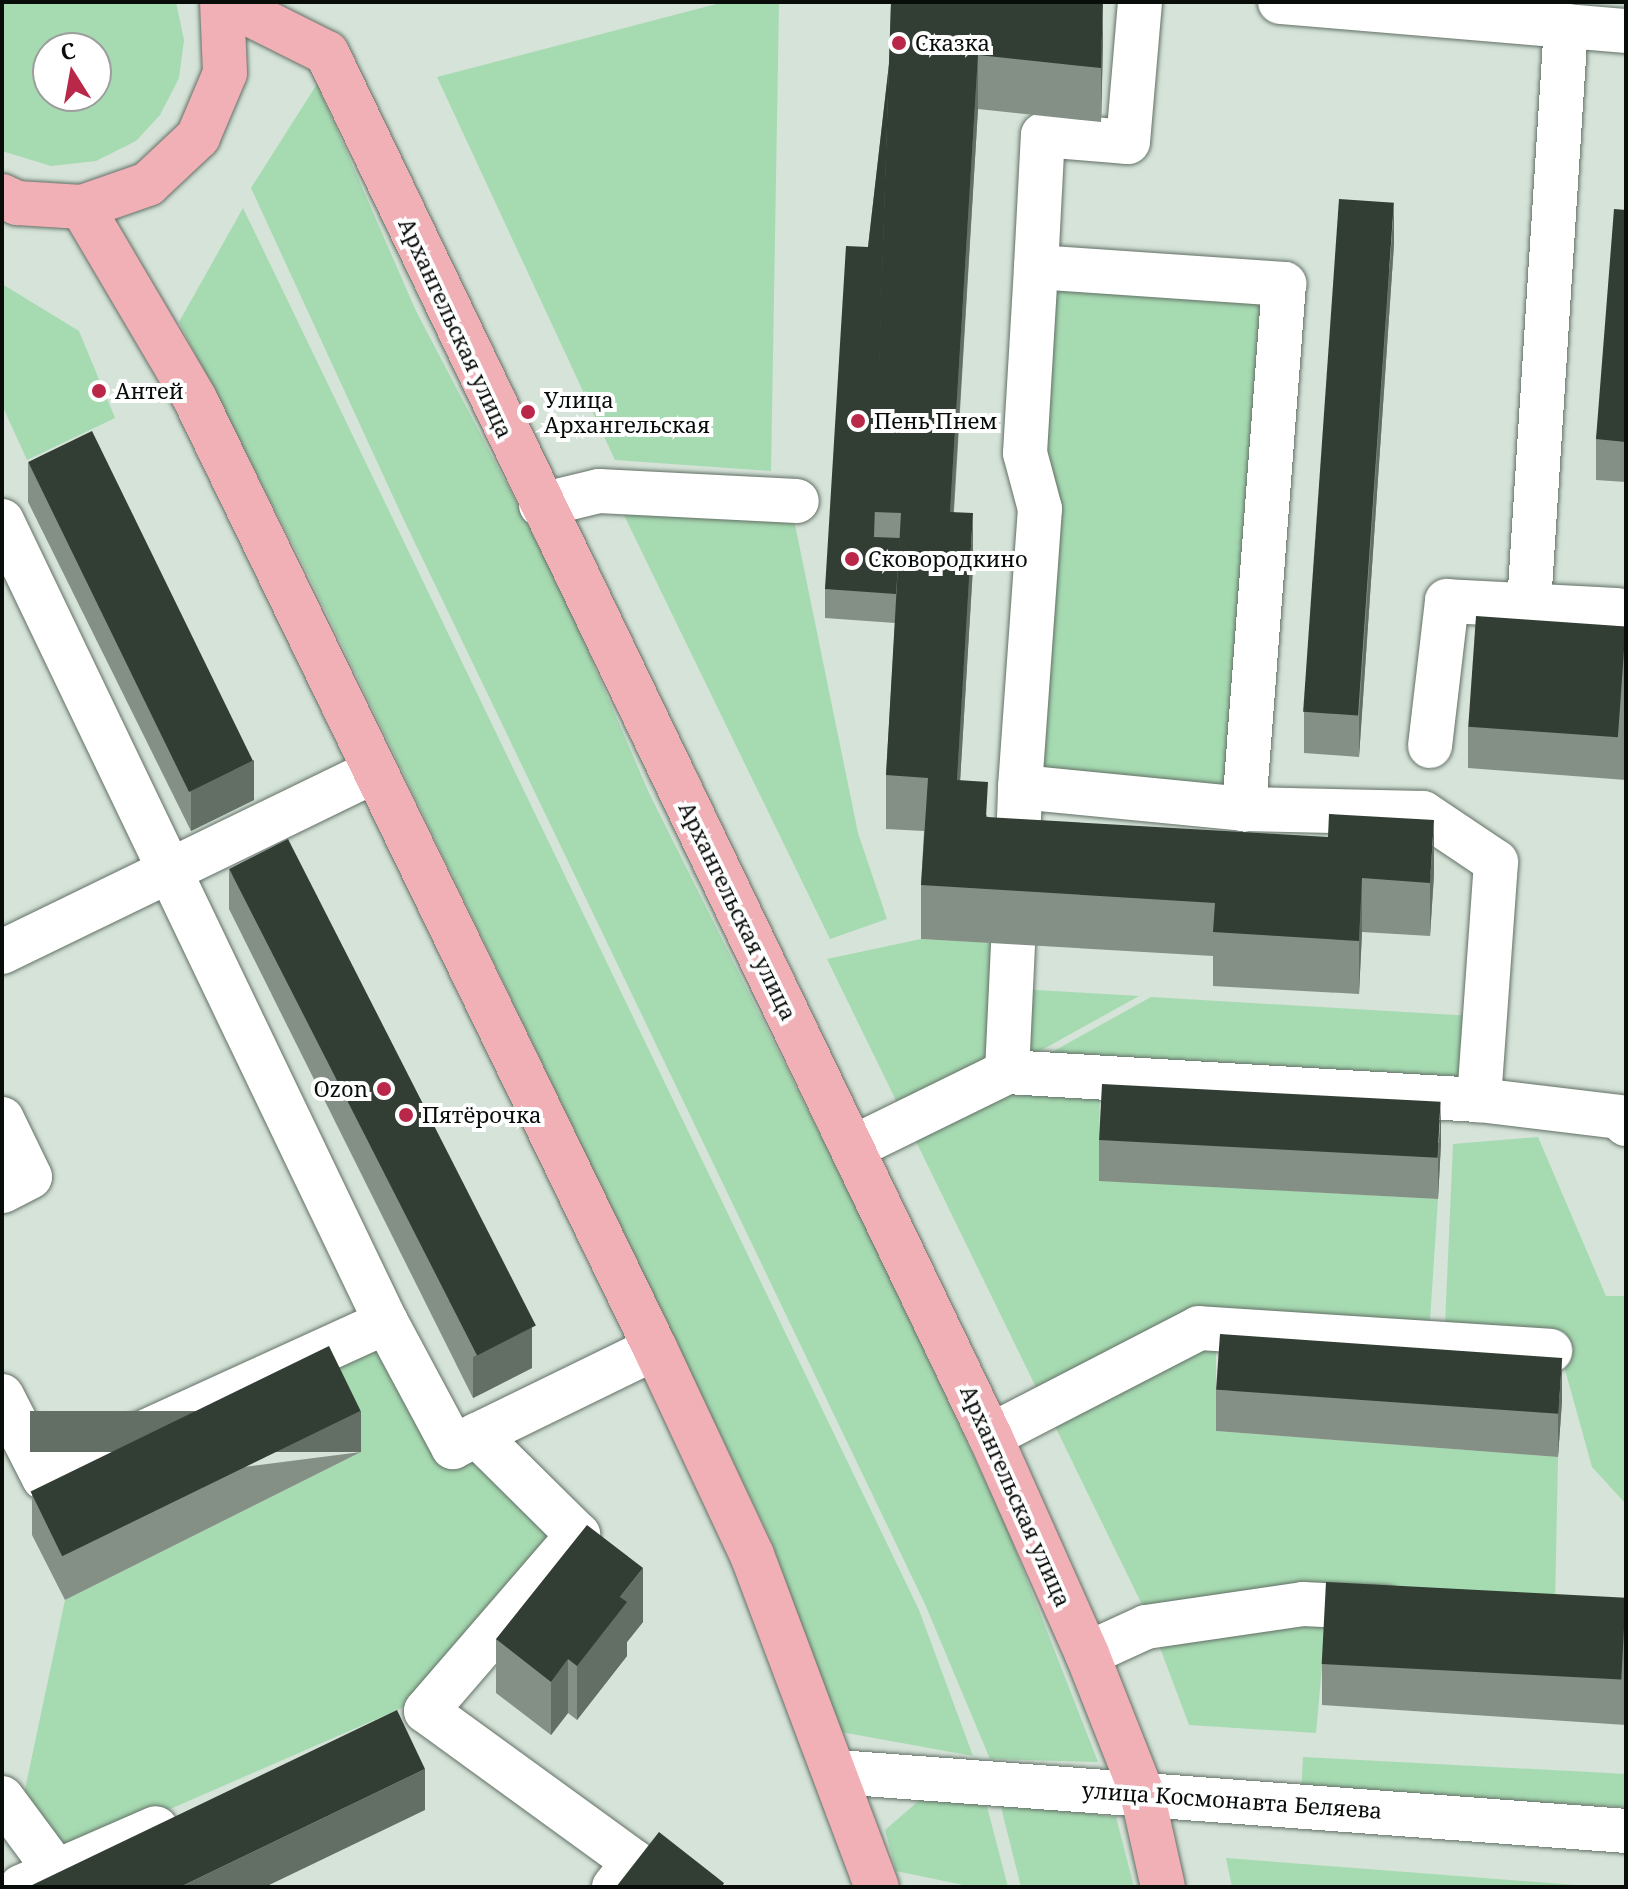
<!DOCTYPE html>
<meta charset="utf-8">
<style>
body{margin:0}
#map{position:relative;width:1628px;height:1889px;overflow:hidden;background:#d5e3d8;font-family:"Noto Serif",serif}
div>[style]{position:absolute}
.green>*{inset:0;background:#a6dab1;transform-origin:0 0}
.roads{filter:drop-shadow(0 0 2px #637066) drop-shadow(0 0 2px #637066)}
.minor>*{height:44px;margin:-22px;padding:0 22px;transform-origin:22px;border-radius:22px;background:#fff}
.major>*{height:44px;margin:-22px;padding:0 22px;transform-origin:22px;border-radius:22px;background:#f1afb6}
.wall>*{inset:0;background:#849086}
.shaded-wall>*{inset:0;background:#636f65;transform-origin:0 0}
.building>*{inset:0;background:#323d34;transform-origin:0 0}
.dots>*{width:22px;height:22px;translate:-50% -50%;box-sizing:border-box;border:4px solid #fff;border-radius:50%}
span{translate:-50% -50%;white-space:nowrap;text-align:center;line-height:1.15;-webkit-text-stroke:8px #fff;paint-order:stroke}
.poi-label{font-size:22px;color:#080d09}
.left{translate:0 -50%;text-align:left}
.right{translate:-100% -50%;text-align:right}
.street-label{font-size:22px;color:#080d09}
.frame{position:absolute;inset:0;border:4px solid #080d09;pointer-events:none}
.north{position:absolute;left:32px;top:32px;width:80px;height:80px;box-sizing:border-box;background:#fff;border:2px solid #9c9e9d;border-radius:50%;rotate:349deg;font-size:22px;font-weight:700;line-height:32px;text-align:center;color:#080d09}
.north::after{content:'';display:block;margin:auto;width:28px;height:36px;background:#b92848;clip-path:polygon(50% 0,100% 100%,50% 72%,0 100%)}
</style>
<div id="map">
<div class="green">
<div style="clip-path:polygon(evenodd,2px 2px,176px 2px,184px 40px,179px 78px,160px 115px,136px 141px,96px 161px,51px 166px,2px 151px,2px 2px,48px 48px,96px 48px,96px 96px,48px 96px,48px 48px)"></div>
<div style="clip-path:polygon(724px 2px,779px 2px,771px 471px,615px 460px,437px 77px)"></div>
<div style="clip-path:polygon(317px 84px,416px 311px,558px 582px,649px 793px,873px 1241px,1006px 1526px,1098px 1762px,990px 1759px,925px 1604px,403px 518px,251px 188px)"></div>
<div style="clip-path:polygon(243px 208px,919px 1610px,973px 1756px,841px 1732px,771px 1540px,305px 568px,179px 322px)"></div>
<div style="clip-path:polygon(1046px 280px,1271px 296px,1236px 797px,1030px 780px,1036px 454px)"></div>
<div style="clip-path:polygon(2px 284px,79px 331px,115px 418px,27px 460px,2px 405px)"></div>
<div style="clip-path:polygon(620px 507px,793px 515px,858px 833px,887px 919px,830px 939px)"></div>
<div style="clip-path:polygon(921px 939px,1013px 944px,1019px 989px,1139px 996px,1013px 1066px,1025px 1067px,1151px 997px,1472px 1016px,1467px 1092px,1100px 1071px,1099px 1180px,1438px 1199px,1429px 1335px,1216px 1323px,1216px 1431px,1558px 1457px,1555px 1605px,1326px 1623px,1316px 1733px,1189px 1725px,1150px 1621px,827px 959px)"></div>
<div style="clip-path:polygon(1538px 1137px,1606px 1296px,1626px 1296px,1626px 1504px,1592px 1467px,1556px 1337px,1445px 1326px,1453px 1144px)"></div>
<div style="clip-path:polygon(381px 1339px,474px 1449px,562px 1535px,418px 1701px,60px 1857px,23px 1799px,65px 1600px,361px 1452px,317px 1367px)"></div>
<div style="left:1303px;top:1757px;width:324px;height:33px;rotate:3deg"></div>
<div style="clip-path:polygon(921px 1799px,986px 1803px,1008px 1887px,973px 1887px,896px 1871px,885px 1830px)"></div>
<div style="clip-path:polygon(1000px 1803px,1116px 1817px,1134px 1887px,1021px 1887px)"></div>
<div style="clip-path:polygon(1226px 1858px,1602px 1887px,1232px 1887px)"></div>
</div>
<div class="roads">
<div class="minor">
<div style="left:1280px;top:2px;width:287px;rotate:4.8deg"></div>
<div style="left:1566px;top:26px;width:580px;rotate:93.66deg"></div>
<div style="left:1566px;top:26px;width:60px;rotate:4.8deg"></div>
<div style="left:1036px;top:267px;width:132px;rotate:-87deg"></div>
<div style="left:1043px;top:135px;width:85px;rotate:4.7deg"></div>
<div style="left:1128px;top:142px;width:141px;rotate:-85.1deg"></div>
<div style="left:541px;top:505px;width:60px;rotate:-13.6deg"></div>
<div style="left:599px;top:491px;width:198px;rotate:2.9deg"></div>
<div style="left:2px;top:521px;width:888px;rotate:64.39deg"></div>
<div style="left:386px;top:1322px;width:142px;rotate:61.8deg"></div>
<div style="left:453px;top:1447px;width:27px;rotate:-27deg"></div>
<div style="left:1430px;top:746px;width:146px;rotate:-83.3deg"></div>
<div style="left:1447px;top:601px;width:171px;rotate:3deg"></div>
<div style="left:1020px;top:787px;width:279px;rotate:-85.9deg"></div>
<div style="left:1040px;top:509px;width:58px;rotate:-105deg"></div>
<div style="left:1025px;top:453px;width:186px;rotate:-86.6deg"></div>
<div style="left:1036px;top:267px;width:249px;rotate:3.9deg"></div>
<div style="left:1284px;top:284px;width:527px;rotate:94.36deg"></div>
<div style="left:1019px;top:818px;width:31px;rotate:-88deg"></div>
<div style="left:1020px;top:787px;width:225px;rotate:5.6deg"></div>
<div style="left:1244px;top:809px;width:179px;rotate:1.3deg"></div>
<div style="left:1423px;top:813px;width:88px;rotate:33.9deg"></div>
<div style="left:1496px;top:862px;width:239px;rotate:94.1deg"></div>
<div style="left:2px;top:952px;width:412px;rotate:-25.9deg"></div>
<div style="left:1007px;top:1072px;width:128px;rotate:-87.3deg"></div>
<div style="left:2px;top:1119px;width:64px;rotate:64.2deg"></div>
<div style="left:30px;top:1177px;width:31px;rotate:153deg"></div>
<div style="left:854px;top:1147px;width:170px;rotate:-26.1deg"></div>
<div style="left:1007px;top:1072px;width:473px;rotate:3.4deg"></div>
<div style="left:1479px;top:1100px;width:141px;rotate:6.9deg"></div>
<div style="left:1619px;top:1117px;width:10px;rotate:45deg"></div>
<div style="left:2px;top:1396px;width:92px;rotate:62.9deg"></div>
<div style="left:44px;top:1478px;width:376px;rotate:-24.5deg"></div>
<div style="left:990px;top:1436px;width:235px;rotate:-27.3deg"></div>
<div style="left:1199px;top:1328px;width:352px;rotate:3.7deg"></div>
<div style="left:1087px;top:1654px;width:65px;rotate:-24.6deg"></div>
<div style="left:1146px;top:1627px;width:159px;rotate:-8.3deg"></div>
<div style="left:1303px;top:1604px;width:82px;rotate:2.8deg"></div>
<div style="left:838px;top:1772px;width:790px;rotate:4.28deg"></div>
<div style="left:2px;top:1798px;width:91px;rotate:53.5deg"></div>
<div style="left:21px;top:1887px;width:147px;rotate:-23.6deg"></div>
<div style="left:614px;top:1887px;width:32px;rotate:-51deg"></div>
<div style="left:634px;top:1862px;width:257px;rotate:-144deg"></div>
<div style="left:426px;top:1711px;width:233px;rotate:-49.2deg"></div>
<div style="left:578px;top:1535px;width:142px;rotate:-135.3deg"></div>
<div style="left:477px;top:1435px;width:198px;rotate:-26deg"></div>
</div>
<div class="major">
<div style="left:225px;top:2px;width:114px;rotate:26.6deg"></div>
<div style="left:327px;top:53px;width:1534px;rotate:64.39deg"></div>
<div style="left:990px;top:1436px;width:239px;rotate:66deg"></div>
<div style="left:1087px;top:1654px;width:149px;rotate:68.4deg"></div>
<div style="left:1142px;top:1793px;width:96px;rotate:77.4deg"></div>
<div style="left:2px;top:196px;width:17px;rotate:25deg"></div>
<div style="left:17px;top:203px;width:65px;rotate:3.5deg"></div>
<div style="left:82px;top:207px;width:70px;rotate:-19.2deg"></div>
<div style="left:148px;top:184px;width:69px;rotate:-43.2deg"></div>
<div style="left:198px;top:137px;width:69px;rotate:-67.1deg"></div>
<div style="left:225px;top:73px;width:71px;rotate:-92.4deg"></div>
<div style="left:82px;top:207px;width:223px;rotate:59.5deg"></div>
<div style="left:195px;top:399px;width:1055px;rotate:64.14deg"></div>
<div style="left:655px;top:1348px;width:229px;rotate:64.9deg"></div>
<div style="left:752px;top:1555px;width:355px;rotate:69.4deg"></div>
</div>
</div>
<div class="wall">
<div style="clip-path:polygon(891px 2px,1103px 45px,1101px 122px,978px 109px,954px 512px,973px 567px,960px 780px,988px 817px,1434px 874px,1430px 936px,1362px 932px,1359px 994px,1213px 986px,1213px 956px,921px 939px,921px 885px,924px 831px,886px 829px,886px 775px,895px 623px,825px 618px,825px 589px,868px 247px,889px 64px)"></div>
<div style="clip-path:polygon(1626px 210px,1626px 482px,1596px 480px,1596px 439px)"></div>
<div style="clip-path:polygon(1394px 244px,1359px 757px,1304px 753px,1304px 712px)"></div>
<div style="clip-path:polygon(28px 462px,254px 800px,191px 831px,28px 502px)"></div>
<div style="clip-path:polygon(1626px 627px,1626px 780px,1468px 768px,1468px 727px)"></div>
<div style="clip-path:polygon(229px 869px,532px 1368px,473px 1398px,229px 909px)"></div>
<div style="clip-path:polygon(1099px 1140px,1441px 1143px,1438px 1199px,1099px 1181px)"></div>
<div style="clip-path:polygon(1216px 1390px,1562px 1401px,1558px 1457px,1216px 1431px)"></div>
<div style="clip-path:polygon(361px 1452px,65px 1600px,32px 1535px,32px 1494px)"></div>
<div style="clip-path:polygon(1626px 1599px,1626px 1725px,1322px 1705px,1322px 1664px)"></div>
<div style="clip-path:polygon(643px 1622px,627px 1642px,627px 1656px,577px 1720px,568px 1713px,551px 1735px,496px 1693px,496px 1639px)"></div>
</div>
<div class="shaded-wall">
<div style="clip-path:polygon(1103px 2px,1103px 45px,1101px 122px,1101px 68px)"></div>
<div style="clip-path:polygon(978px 55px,978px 109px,950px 566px,950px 512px)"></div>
<div style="clip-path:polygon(1394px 203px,1394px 244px,1359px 757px,1359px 716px)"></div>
<div style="clip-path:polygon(973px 513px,973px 567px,957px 833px,957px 780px)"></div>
<div style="clip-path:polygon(254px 760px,254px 800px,191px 831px,191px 791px)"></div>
<div style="clip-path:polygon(1434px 820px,1434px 874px,1430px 936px,1430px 883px)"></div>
<div style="clip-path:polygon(1362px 878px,1362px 932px,1359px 994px,1359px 941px)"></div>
<div style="clip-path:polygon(1441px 1102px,1441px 1143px,1438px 1199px,1438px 1159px)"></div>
<div style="clip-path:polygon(532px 1327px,532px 1368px,473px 1398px,473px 1357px)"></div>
<div style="clip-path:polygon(1562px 1360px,1562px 1401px,1558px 1457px,1558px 1416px)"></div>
<div style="left:361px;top:1411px;width:41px;height:331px;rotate:90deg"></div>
<div style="clip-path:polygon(643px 1568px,643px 1622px,627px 1642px,627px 1656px,577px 1720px,577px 1666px,620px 1597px)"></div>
<div style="clip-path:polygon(568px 1659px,568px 1713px,551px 1735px,551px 1682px)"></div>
<div style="clip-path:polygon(425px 1769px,425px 1810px,265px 1887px,180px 1887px)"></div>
</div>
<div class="building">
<div style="clip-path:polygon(891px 2px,1103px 2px,1101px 68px,978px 55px,950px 512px,973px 513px,957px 780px,988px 782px,986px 817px,1328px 837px,1329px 814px,1434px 820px,1430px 883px,1362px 878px,1359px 941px,1213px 932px,1215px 903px,921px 885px,928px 778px,886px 775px,901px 513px,874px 512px)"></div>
<div style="clip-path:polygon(889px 64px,874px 537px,900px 538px,896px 594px,825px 589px,846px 246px,868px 247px)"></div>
<div style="left:1339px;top:199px;width:55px;height:514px;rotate:4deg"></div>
<div style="clip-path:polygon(1614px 209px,1626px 210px,1626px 442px,1596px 439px)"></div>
<div style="left:92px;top:431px;width:367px;height:71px;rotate:64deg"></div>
<div style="left:1476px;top:616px;width:150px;height:111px;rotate:4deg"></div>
<div style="left:288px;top:839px;width:546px;height:66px;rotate:63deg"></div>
<div style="left:1102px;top:1084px;width:339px;height:56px;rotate:3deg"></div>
<div style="left:1220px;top:1334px;width:343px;height:56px;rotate:4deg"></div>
<div style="left:329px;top:1346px;width:72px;height:332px;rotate:64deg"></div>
<div style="clip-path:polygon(587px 1525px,643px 1568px,620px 1597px,627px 1602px,577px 1666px,568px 1659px,551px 1682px,496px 1639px)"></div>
<div style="left:1326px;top:1582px;width:300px;height:82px;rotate:3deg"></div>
<div style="clip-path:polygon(397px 1710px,425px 1769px,180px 1887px,28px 1887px)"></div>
<div style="clip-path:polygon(659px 1832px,724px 1883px,722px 1887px,616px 1887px)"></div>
</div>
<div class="dots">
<div style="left:899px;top:43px;background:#b92848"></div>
<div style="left:99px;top:391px;background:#b92848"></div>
<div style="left:528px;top:412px;background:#b92848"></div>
<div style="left:858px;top:421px;background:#b92848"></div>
<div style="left:852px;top:559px;background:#b92848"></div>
<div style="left:384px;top:1089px;background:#b92848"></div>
<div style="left:406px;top:1115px;background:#b92848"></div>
</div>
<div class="poi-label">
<span class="left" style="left:915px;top:43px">Сказка</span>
<span class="left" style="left:115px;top:391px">Антей</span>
<span class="left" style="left:544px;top:412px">Улица<br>Архангельская</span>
<span class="left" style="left:874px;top:421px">Пень Пнем</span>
<span class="left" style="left:868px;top:559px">Сковородкино</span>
<span class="right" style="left:368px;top:1089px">Ozon</span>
<span class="left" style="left:422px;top:1115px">Пятёрочка</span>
</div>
<div class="street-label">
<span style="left:456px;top:328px;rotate:65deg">Архангельская улица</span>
<span style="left:738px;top:911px;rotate:64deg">Архангельская улица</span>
<span style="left:1016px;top:1496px;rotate:66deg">Архангельская улица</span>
<span style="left:1232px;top:1800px;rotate:4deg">улица Космонавта Беляева</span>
</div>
<div class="frame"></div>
<div class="north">С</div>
</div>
